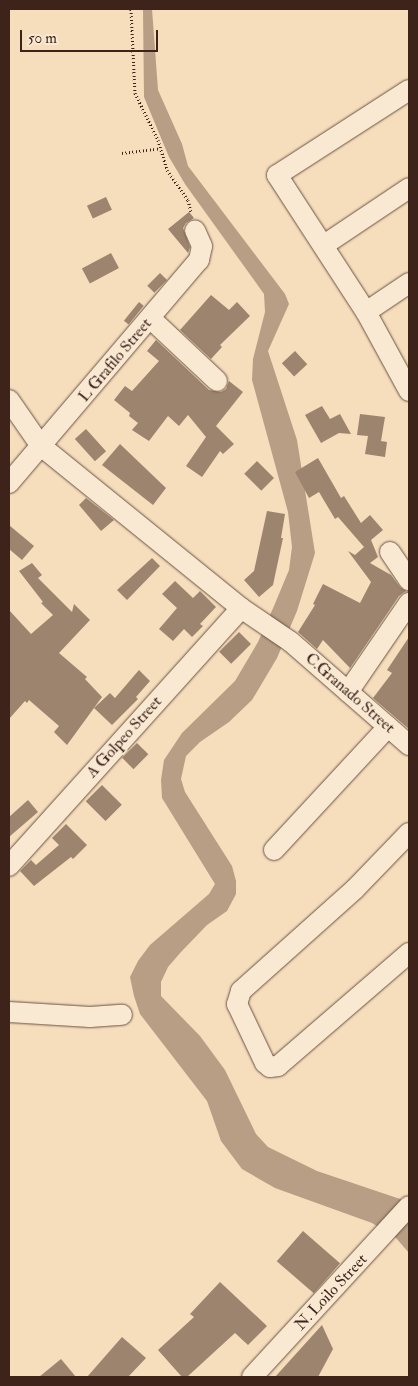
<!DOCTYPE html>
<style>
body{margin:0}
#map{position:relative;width:418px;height:1386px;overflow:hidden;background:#f6ddbc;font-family:"IM FELL Double Pica",serif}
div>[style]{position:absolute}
.water>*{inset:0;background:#b79e85}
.building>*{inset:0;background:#9d846e;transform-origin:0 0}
.path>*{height:3px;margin-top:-1.5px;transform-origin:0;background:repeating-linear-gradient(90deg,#3d231a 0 1px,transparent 0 3.5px)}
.roads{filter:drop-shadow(0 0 1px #6b5242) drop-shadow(0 0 1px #6b5242)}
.minor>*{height:20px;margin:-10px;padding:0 10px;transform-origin:10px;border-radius:10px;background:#f9e9d3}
span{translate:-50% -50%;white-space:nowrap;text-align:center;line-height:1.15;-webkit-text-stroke:4px #f9e9d3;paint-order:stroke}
.street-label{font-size:16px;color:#3d231a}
.frame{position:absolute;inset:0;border:10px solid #3d231a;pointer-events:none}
.scale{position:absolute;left:20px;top:30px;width:138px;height:22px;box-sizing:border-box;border:2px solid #3d231a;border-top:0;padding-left:6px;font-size:15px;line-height:18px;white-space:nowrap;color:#3d231a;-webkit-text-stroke:4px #f9e9d3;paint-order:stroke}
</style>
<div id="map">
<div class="water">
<div style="clip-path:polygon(143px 9px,152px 9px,158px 90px,182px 144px,188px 166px,285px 294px,289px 304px,268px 351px,297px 440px,315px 553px,297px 611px,277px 658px,252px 700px,229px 722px,200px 742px,186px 756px,181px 779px,185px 792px,232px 866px,236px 881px,236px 894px,227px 911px,207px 925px,181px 952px,168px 967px,161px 982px,161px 996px,200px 1036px,225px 1070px,256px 1134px,268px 1147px,317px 1171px,409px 1202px,409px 1253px,396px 1238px,372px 1223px,275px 1188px,242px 1169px,221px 1141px,207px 1101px,140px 1014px,134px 996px,130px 977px,138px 961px,150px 945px,209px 894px,215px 884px,162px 798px,161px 780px,164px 760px,182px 733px,235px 681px,258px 642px,274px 606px,289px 570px,292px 547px,288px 512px,252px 380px,253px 359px,265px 312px,264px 294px,185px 184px,169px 157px,144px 97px)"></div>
</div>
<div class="building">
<div style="left:106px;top:197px;width:14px;height:21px;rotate:65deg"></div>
<div style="clip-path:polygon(189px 212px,194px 218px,186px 223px,183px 228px,190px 247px,188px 253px,168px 229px)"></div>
<div style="left:111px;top:253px;width:17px;height:33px;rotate:62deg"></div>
<div style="left:160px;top:273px;width:10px;height:18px;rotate:45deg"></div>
<div style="clip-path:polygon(211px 295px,229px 310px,237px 302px,250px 316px,220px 345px,222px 347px,211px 359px,180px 330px)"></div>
<div style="left:139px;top:302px;width:6px;height:24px;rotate:39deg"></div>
<div style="clip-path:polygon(156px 340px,209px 390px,221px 392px,226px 389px,229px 381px,243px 392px,216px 426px,234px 444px,223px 454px,220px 451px,202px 477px,186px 466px,206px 437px,188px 415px,179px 426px,168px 416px,149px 441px,132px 430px,138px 423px,129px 416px,130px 413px,114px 400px,125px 386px,132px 391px,159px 361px,147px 351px)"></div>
<div style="left:295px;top:351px;width:18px;height:18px;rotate:47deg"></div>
<div style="clip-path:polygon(322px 406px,330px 419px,340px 414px,351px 434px,339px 433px,321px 443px,305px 415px)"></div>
<div style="clip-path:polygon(360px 414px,385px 417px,381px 441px,387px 442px,385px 457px,365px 454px,368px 436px,357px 435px)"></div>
<div style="left:86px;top:429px;width:30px;height:15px;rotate:48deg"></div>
<div style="clip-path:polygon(120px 444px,166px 488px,153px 505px,102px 465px)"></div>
<div style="clip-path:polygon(318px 458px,341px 498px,344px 496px,361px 523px,370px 515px,383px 530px,371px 540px,378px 557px,370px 563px,391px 575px,400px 587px,406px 591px,399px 596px,350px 668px,323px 640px,317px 649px,298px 632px,315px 605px,313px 604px,323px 584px,360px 603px,371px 582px,348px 551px,355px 555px,364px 547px,338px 517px,335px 519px,319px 492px,309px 498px,295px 472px)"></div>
<div style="left:257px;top:461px;width:24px;height:18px;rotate:45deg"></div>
<div style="clip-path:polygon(86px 498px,114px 520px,101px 531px,79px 505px)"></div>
<div style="clip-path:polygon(267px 511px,285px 514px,281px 538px,283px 538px,273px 585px,259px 597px,244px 580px,254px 571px)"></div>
<div style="clip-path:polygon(9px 525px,34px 546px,22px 560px,9px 549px)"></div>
<div style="clip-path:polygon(152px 558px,160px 566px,127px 600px,117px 590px)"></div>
<div style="clip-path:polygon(32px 563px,42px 575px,38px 578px,72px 612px,74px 604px,90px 620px,59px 653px,87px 677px,85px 679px,102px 697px,67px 745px,54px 732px,59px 726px,29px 700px,27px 703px,25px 701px,9px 719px,9px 610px,31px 634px,53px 615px,41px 603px,43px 602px,19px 571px)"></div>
<div style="clip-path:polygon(175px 581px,193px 598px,200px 591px,216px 607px,200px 624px,203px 626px,192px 637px,184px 629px,173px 641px,159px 629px,177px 608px,162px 594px)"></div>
<div style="left:239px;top:632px;width:17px;height:28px;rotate:45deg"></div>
<div style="clip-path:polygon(409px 637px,409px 729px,373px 698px,392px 673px,387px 670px)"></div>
<div style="clip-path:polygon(139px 670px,150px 681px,136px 697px,138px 699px,112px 725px,94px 708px,110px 693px,115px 698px)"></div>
<div style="left:137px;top:743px;width:16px;height:21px;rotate:45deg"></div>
<div style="left:102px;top:785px;width:28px;height:23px;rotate:45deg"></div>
<div style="clip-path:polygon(28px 800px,38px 812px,9px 837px,9px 817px)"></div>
<div style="clip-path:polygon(66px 824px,87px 845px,73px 859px,71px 857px,34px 886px,20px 871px,31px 860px,36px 865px,59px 845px,52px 838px)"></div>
<div style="left:303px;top:1231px;width:49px;height:40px;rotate:41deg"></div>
<div style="clip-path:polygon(220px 1282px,267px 1326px,248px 1345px,235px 1333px,187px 1377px,182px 1377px,158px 1350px,194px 1317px,190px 1314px)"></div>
<div style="clip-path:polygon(322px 1325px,333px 1349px,318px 1377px,275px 1377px)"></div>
<div style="clip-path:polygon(122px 1337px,146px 1358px,128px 1377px,87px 1377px)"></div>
<div style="clip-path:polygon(61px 1359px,76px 1377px,39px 1377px)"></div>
</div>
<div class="path">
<div style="left:131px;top:9px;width:84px;rotate:87.3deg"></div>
<div style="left:135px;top:93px;width:52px;rotate:63.9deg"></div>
<div style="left:158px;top:140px;width:31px;rotate:73deg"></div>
<div style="left:167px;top:170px;width:37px;rotate:55deg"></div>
<div style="left:188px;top:200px;width:12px;rotate:76deg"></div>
<div style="left:122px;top:153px;width:38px;rotate:-7deg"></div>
</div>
<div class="roads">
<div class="minor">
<div style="left:409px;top:90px;width:157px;rotate:147.2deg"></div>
<div style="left:277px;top:175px;width:163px;rotate:57deg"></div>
<div style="left:366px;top:312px;width:90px;rotate:61.4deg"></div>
<div style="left:324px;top:245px;width:102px;rotate:-33.8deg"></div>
<div style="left:366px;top:312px;width:52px;rotate:-34deg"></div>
<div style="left:150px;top:318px;width:92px;rotate:43.2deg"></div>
<div style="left:9px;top:400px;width:56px;rotate:55.2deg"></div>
<div style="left:41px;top:446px;width:257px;rotate:39deg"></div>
<div style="left:241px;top:608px;width:60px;rotate:34.2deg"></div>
<div style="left:291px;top:642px;width:157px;rotate:41.1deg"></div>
<div style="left:9px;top:483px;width:293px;rotate:-49.6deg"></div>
<div style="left:199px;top:260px;width:14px;rotate:-78deg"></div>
<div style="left:202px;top:246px;width:17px;rotate:-114deg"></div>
<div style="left:390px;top:552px;width:34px;rotate:56deg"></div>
<div style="left:348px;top:692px;width:108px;rotate:-55.6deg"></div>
<div style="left:409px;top:833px;width:78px;rotate:134deg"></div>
<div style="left:355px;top:889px;width:153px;rotate:138.2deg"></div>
<div style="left:241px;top:991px;width:14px;rotate:107deg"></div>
<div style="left:237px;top:1004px;width:65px;rotate:64.6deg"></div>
<div style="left:265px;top:1063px;width:6px;rotate:39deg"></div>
<div style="left:270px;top:1067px;width:8px;rotate:-7deg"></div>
<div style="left:278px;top:1066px;width:173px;rotate:-40.8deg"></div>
<div style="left:274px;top:850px;width:168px;rotate:-47.2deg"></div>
<div style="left:9px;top:866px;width:347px;rotate:-48deg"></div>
<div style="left:9px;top:1012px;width:81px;rotate:3.5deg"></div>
<div style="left:90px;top:1017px;width:32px;rotate:-4deg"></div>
<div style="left:252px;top:1377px;width:232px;rotate:-47.4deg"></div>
</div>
</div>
<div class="street-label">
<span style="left:115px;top:360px;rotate:-50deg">L Grafilo Street</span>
<span style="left:350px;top:693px;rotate:41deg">C.Granado Street</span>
<span style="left:124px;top:737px;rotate:-48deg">A Golpeo Street</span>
<span style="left:331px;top:1292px;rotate:-47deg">N. Loilo Street</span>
</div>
<div class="frame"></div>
<div class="scale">50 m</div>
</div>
